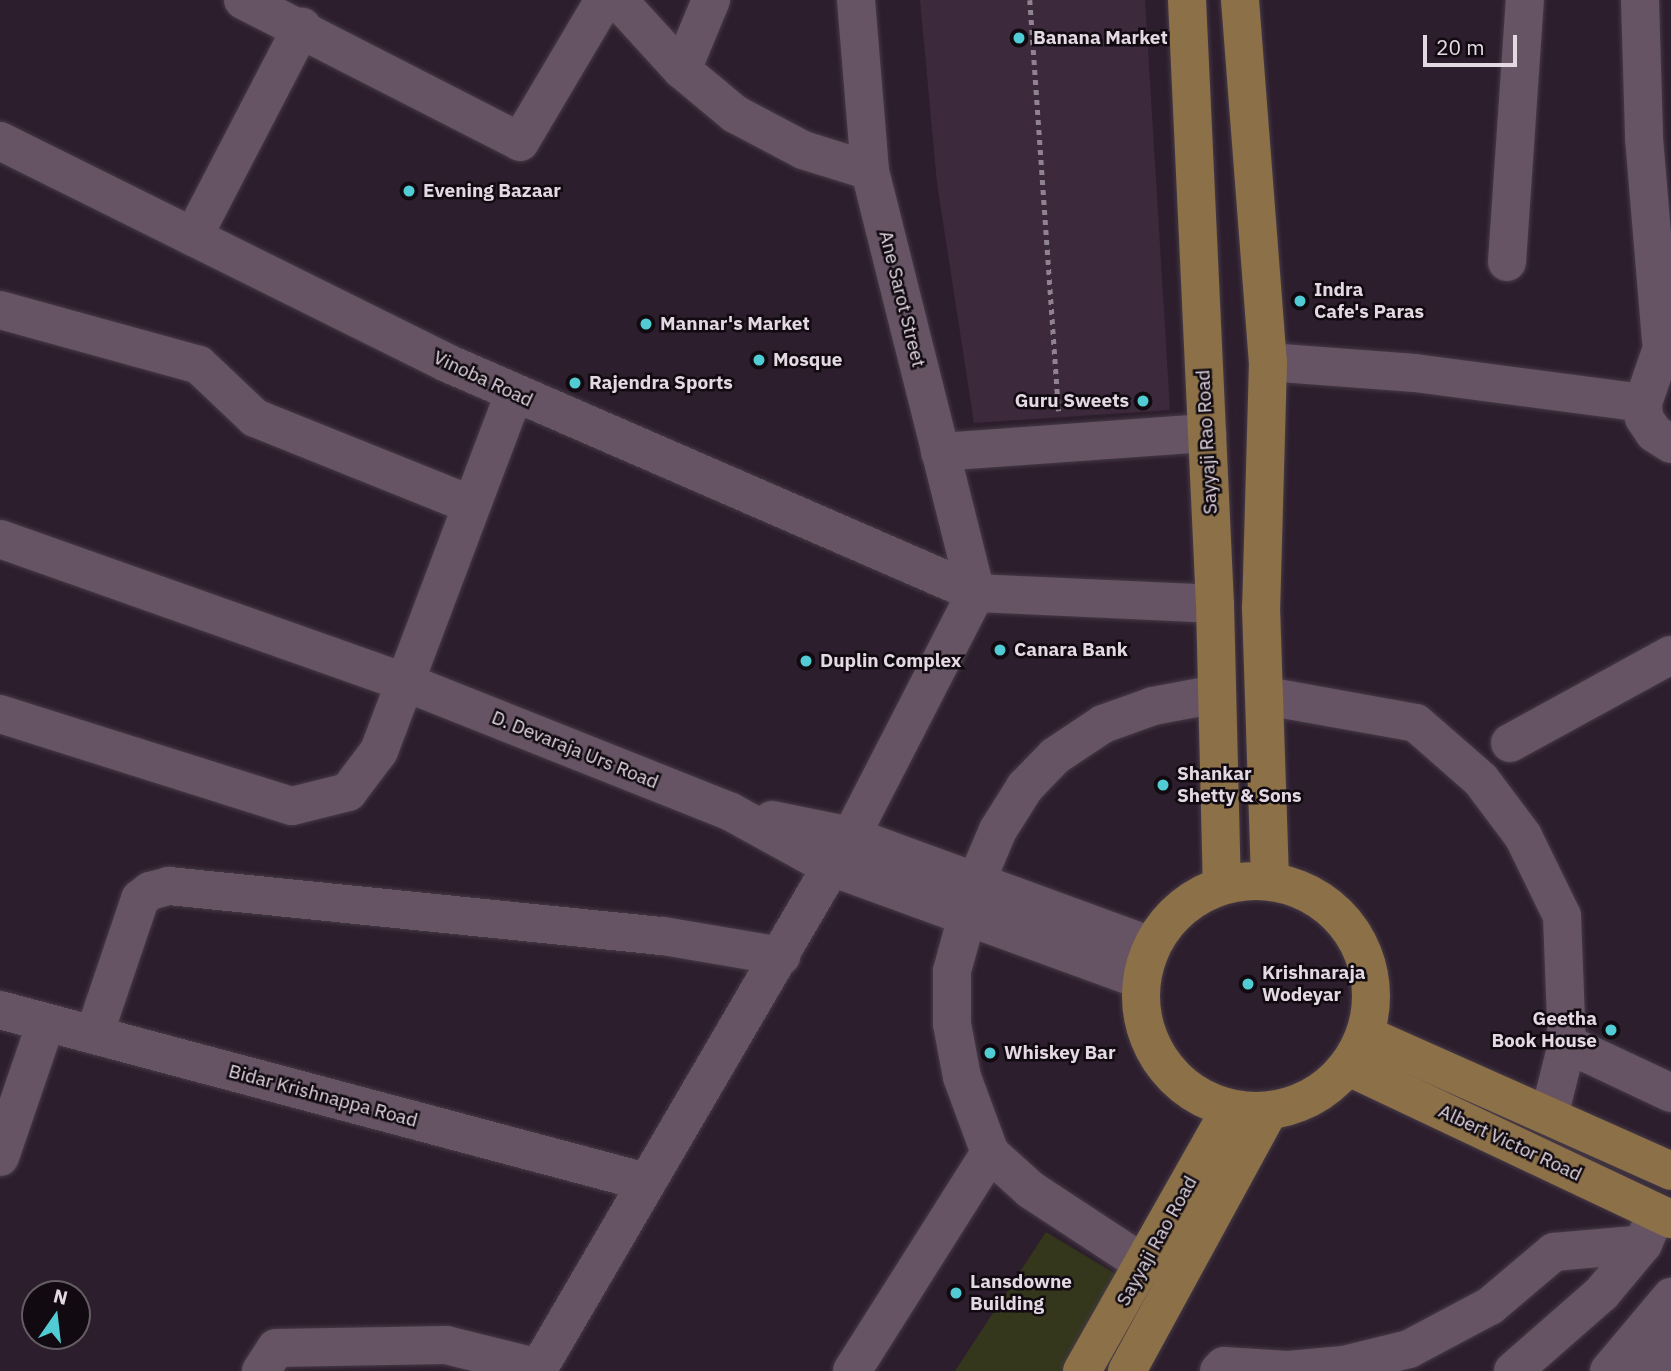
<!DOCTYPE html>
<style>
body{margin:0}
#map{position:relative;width:1671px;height:1371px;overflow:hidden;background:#2d1e2d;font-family:"IBM Plex Sans",sans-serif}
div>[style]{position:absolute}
.built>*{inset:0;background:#3d293c}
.green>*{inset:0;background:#34371c}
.path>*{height:4.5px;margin-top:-2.25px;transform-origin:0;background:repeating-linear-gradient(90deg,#908390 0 5px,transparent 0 10px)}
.roads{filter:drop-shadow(0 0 2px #463a46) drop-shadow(0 0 2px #463a46)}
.minor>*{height:38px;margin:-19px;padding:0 19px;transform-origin:19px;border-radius:19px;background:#665465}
.major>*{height:38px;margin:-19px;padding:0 19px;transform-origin:19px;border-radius:19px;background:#8c7048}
.major>.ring{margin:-19px;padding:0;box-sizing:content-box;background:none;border:38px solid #8c7048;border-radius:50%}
.dots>*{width:19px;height:19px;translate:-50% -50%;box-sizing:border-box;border:4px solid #110b11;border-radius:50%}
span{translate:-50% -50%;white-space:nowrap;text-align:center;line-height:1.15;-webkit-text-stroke:5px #110b11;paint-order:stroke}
.poi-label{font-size:19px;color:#e3d9e3;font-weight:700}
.left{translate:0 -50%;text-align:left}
.right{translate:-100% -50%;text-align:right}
.street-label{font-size:19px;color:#e3d9e3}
.north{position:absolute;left:21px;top:1280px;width:70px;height:70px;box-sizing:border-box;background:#110b11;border:2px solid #655d65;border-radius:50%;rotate:14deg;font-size:19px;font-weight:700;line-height:28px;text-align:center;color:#e3d9e3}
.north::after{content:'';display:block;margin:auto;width:24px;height:32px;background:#51ccd4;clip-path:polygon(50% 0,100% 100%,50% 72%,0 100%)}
.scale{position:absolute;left:1423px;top:35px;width:94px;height:32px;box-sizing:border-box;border:4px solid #e3d9e3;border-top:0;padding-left:9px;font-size:21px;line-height:24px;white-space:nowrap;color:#e3d9e3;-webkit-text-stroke:5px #110b11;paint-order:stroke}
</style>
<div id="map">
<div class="built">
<div style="clip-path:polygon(920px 0,1145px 0,1170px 410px,974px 423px,937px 183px)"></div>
</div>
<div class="green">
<div style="clip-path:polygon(1046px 1232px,1124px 1279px,1072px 1371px,955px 1371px)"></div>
</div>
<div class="path">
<div style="left:1030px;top:0;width:412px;rotate:86deg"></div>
</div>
<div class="roads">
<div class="minor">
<div style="left:243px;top:0;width:311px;rotate:27.1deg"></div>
<div style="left:520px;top:142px;width:165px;rotate:-59.4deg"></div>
<div style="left:618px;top:0;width:95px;rotate:47.6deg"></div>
<div style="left:682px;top:70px;width:69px;rotate:39.7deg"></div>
<div style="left:735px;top:114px;width:77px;rotate:27.9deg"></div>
<div style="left:803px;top:150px;width:70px;rotate:17.4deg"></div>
<div style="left:856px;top:0;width:172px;rotate:85.3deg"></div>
<div style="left:870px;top:171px;width:435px;rotate:75.9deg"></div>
<div style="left:1640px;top:0;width:138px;rotate:88.3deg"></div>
<div style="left:1644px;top:138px;width:203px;rotate:85.2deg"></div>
<div style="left:682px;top:70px;width:76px;rotate:-67.5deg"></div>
<div style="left:0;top:141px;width:499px;rotate:26.4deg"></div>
<div style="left:447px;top:363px;width:577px;rotate:23.5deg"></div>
<div style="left:976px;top:593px;width:239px;rotate:2.6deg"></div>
<div style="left:193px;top:237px;width:237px;rotate:-62.6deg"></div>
<div style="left:1507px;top:262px;width:263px;rotate:-86.1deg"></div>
<div style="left:0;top:310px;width:206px;rotate:15.4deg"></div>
<div style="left:199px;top:365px;width:77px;rotate:43.4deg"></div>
<div style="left:255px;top:418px;width:233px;rotate:21.9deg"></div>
<div style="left:1671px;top:322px;width:86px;rotate:109.1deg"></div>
<div style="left:1643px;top:403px;width:15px;rotate:86deg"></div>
<div style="left:1644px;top:418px;width:18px;rotate:56deg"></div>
<div style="left:1654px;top:433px;width:20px;rotate:33deg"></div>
<div style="left:1268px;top:362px;width:147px;rotate:4.3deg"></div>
<div style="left:1415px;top:373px;width:230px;rotate:7.5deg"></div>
<div style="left:940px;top:452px;width:268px;rotate:-4.1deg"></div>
<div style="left:0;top:539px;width:426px;rotate:19.5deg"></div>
<div style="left:402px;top:681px;width:354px;rotate:21.7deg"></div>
<div style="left:731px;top:812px;width:114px;rotate:28.8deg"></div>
<div style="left:831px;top:867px;width:330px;rotate:20deg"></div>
<div style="left:1266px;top:696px;width:152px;rotate:10.2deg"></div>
<div style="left:1416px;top:723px;width:86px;rotate:41.2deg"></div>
<div style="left:1481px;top:780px;width:70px;rotate:53.1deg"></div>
<div style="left:1523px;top:836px;width:89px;rotate:64deg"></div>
<div style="left:1562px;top:916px;width:128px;rotate:87.8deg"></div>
<div style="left:1567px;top:1044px;width:74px;rotate:104deg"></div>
<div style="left:0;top:714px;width:306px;rotate:17.5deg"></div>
<div style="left:292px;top:806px;width:58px;rotate:-14deg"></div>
<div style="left:348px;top:792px;width:51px;rotate:-52.9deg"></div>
<div style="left:379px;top:751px;width:382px;rotate:-69.3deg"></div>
<div style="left:1510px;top:743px;width:183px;rotate:-28.7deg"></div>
<div style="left:772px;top:820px;width:81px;rotate:11.4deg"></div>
<div style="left:851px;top:836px;width:320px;rotate:20.1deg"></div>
<div style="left:851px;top:836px;width:273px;rotate:-62.8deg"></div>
<div style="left:976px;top:882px;width:56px;rotate:-67.1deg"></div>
<div style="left:998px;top:830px;width:51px;rotate:-57.9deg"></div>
<div style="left:1025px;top:787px;width:43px;rotate:-45.9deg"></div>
<div style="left:1055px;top:756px;width:58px;rotate:-33.7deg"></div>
<div style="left:1103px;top:724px;width:53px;rotate:-19.8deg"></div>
<div style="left:1153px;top:706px;width:65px;rotate:-10.6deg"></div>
<div style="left:0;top:1010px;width:669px;rotate:14.91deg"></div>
<div style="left:94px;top:1035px;width:144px;rotate:-71.3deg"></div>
<div style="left:140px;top:899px;width:13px;rotate:-39deg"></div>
<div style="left:150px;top:891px;width:20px;rotate:-15deg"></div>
<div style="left:169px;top:886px;width:497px;rotate:5.8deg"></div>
<div style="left:663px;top:936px;width:120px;rotate:9.6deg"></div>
<div style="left:1567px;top:1044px;width:115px;rotate:25.2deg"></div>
<div style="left:990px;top:1153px;width:55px;rotate:42.1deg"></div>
<div style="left:1031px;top:1190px;width:136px;rotate:33.3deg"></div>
<div style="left:0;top:1157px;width:142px;rotate:-71.1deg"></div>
<div style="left:261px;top:1371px;width:27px;rotate:-57deg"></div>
<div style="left:276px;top:1348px;width:170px;rotate:-1deg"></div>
<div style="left:446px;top:1345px;width:96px;rotate:13.9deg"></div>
<div style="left:537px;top:1371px;width:583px;rotate:-59.74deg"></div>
<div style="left:852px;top:1371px;width:258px;rotate:-57.7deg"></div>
<div style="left:990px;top:1153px;width:81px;rotate:-110.2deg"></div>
<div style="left:962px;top:1077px;width:54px;rotate:-100.7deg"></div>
<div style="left:952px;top:1024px;width:53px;rotate:-90deg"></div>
<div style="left:952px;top:971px;width:57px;rotate:-74.7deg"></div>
<div style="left:1219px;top:1371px;width:7px;rotate:-45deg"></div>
<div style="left:1224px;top:1366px;width:64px;rotate:3.6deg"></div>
<div style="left:1288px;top:1370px;width:56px;rotate:-5.1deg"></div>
<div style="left:1344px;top:1365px;width:67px;rotate:-13.8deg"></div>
<div style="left:1409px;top:1349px;width:92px;rotate:-28deg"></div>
<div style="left:1490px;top:1306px;width:84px;rotate:-40.2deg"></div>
<div style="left:1554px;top:1252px;width:89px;rotate:-5.1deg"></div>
<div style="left:1513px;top:1371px;width:118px;rotate:-41.2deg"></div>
<div style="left:1602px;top:1293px;width:64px;rotate:-50.1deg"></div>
<div style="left:1643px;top:1244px;width:15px;rotate:-67deg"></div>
<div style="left:1609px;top:1371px;width:97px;rotate:-50deg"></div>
<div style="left:1650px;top:1371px;width:54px;rotate:-67.2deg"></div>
</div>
<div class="major">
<div style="left:1187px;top:0;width:605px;rotate:87.35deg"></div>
<div style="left:1215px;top:604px;width:281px;rotate:88.6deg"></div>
<div style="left:1240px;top:0;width:363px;rotate:85.6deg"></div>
<div style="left:1268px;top:362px;width:245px;rotate:91.6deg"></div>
<div style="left:1261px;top:607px;width:274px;rotate:88.1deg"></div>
<div class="ring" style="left:1141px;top:881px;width:192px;height:192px"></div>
<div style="left:1366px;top:1035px;width:334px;rotate:24deg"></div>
<div style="left:1349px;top:1067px;width:356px;rotate:25.3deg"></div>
<div style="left:1082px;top:1371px;width:301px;rotate:-60.5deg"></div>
<div style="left:1127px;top:1371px;width:296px;rotate:-61.4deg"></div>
</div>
</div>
<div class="dots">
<div style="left:1019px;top:38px;background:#51ccd4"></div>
<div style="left:409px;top:191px;background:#51ccd4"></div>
<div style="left:1300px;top:301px;background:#51ccd4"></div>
<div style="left:646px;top:324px;background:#51ccd4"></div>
<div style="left:759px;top:360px;background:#51ccd4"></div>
<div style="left:575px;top:383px;background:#51ccd4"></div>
<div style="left:1143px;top:401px;background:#51ccd4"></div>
<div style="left:1000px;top:650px;background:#51ccd4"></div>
<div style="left:806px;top:661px;background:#51ccd4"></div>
<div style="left:1163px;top:785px;background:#51ccd4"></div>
<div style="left:1248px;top:984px;background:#51ccd4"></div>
<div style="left:1611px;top:1030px;background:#51ccd4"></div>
<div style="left:990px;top:1053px;background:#51ccd4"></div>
<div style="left:956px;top:1293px;background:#51ccd4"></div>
</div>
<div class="poi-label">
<span class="left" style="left:1033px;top:38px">Banana Market</span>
<span class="left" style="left:423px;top:191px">Evening Bazaar</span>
<span class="left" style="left:1314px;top:301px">Indra<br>Cafe's Paras</span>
<span class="left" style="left:660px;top:324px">Mannar's Market</span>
<span class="left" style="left:773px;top:360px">Mosque</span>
<span class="left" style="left:589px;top:383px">Rajendra Sports</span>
<span class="right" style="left:1129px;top:401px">Guru Sweets</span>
<span class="left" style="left:1014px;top:650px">Canara Bank</span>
<span class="left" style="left:820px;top:661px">Duplin Complex</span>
<span class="left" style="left:1177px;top:785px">Shankar<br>Shetty &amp; Sons</span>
<span class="left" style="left:1262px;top:984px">Krishnaraja<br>Wodeyar</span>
<span class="right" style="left:1597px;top:1030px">Geetha<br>Book House</span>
<span class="left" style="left:1004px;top:1053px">Whiskey Bar</span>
<span class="left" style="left:970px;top:1293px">Lansdowne<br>Building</span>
</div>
<div class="street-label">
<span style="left:902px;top:299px;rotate:76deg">Ane Sarot Street</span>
<span style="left:483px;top:379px;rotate:25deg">Vinoba Road</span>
<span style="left:1207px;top:442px;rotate:-93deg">Sayyaji Rao Road</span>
<span style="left:575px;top:750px;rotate:22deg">D. Devaraja Urs Road</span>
<span style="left:323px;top:1096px;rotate:15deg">Bidar Krishnappa Road</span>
<span style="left:1510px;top:1143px;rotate:25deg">Albert Victor Road</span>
<span style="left:1157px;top:1241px;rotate:-61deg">Sayyaji Rao Road</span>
</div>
<div class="north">N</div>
<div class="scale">20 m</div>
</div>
